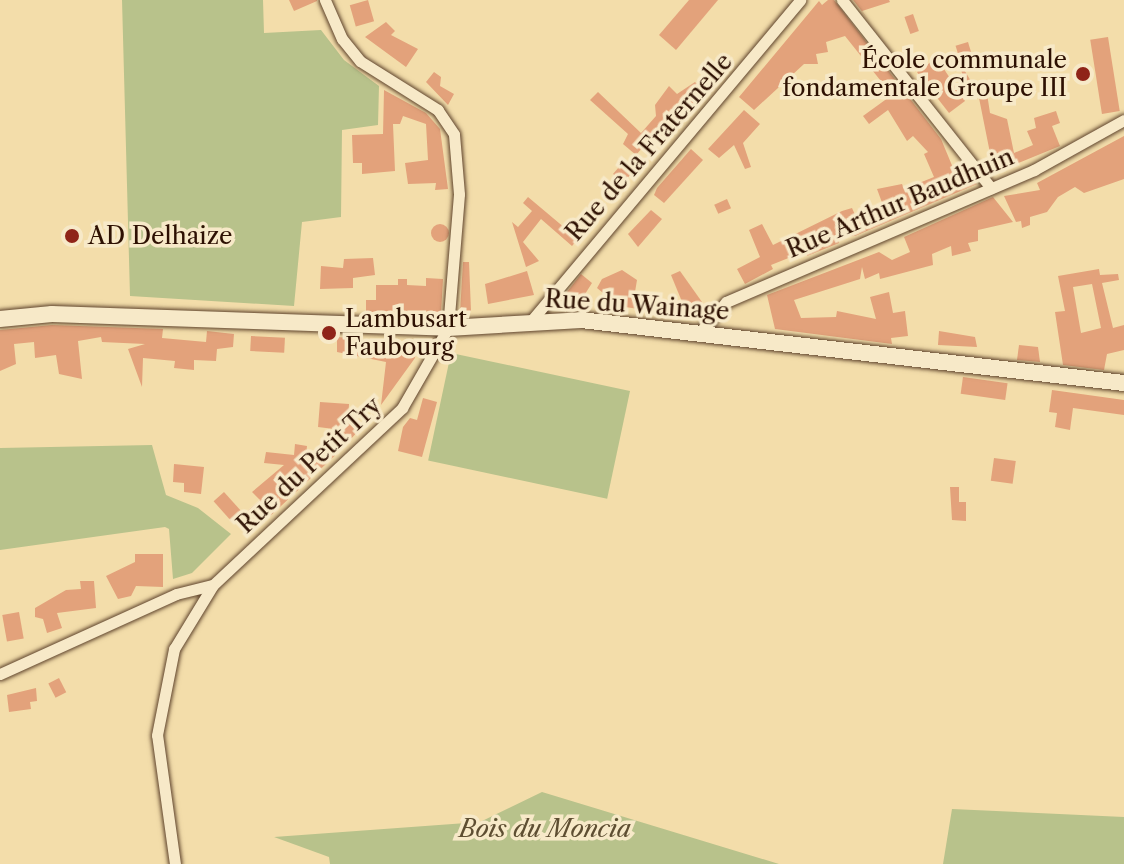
<!DOCTYPE html>
<meta charset="utf-8">
<style>
body{margin:0}
#map{position:relative;width:1124px;height:864px;overflow:hidden;background:#f3ddaa;font-family:"Libre Caslon Text",serif}
div>[style]{position:absolute}
.green>*{inset:0;background:#b8c28b;transform-origin:0 0}
.building>*{inset:0;background:#e3a27b;transform-origin:0 0}
.round{border-radius:50%}
.roads{filter:drop-shadow(0 0 2px #5e432c) drop-shadow(0 0 2px #5e432c)}
.minor>*{height:11px;margin:-5.5px;padding:0 5.5px;transform-origin:5.5px;border-radius:5.5px;background:#f7e9c8}
.secondary>*{height:16px;margin:-8px;padding:0 8px;transform-origin:8px;border-radius:8px;background:#f7e9c8}
.dots>*{width:22px;height:22px;translate:-50% -50%;box-sizing:border-box;border:4px solid #f7e9c8;border-radius:50%}
span{translate:-50% -50%;white-space:nowrap;text-align:center;line-height:1.15;-webkit-text-stroke:7px #f7e9c8;paint-order:stroke}
.poi-label{font-size:24px;color:#2d1002}
.right{translate:-100% -50%;text-align:right}
.left{translate:0 -50%;text-align:left}
.street-label{font-size:24px;color:#2d1002}
.park-label{font-size:24px;color:#5e4e32;font-style:italic}
</style>
<div id="map">
<div class="green">
<div style="clip-path:polygon(122px 0,263px 0,264px 33px,321px 30px,344px 60px,379px 86px,378px 125px,342px 130px,341px 217px,302px 222px,294px 306px,130px 296px)"></div>
<div style="left:451px;top:353px;width:183px;height:110px;rotate:12deg"></div>
<div style="clip-path:polygon(152px 445px,166px 495px,198px 508px,231px 534px,192px 573px,173px 579px,169px 529px,165px 527px,0 550px,0 448px)"></div>
<div style="clip-path:polygon(542px 792px,779px 864px,330px 864px,329px 857px,274px 837px,480px 822px)"></div>
<div style="clip-path:polygon(952px 809px,1124px 817px,1124px 864px,943px 864px)"></div>
</div>
<div class="building">
<div style="clip-path:polygon(289px 0,317px 0,317px 1px,294px 11px)"></div>
<div style="left:368px;top:0;width:22px;height:19px;rotate:74deg"></div>
<div style="clip-path:polygon(689px 0,718px 0,676px 50px,659px 35px)"></div>
<div style="clip-path:polygon(828px 0,834px 0,941px 139px,956px 175px,967px 171px,977px 184px,855px 236px,838px 237px,839px 243px,807px 256px,806px 251px,771px 265px,773px 269px,745px 284px,737px 269px,760px 257px,749px 230px,762px 224px,773px 245px,842px 211px,852px 208px,856px 217px,884px 208px,877px 189px,902px 184px,904px 189px,934px 177px,924px 154px,928px 152px,913px 136px,907px 141px,888px 110px,869px 124px,863px 116px,892px 95px,845px 36px,826px 42px,828px 52px,816px 54px,818px 64px,804px 64px,754px 110px,739px 97px,819px 1px,822px 5px)"></div>
<div style="clip-path:polygon(853px 0,889px 0,890px 2px,862px 11px,871px 23px)"></div>
<div style="left:913px;top:14px;width:18px;height:9px;rotate:71deg"></div>
<div style="clip-path:polygon(386px 22px,395px 31px,391px 35px,418px 49px,406px 67px,365px 37px)"></div>
<div style="left:1108px;top:37px;width:75px;height:18px;rotate:81deg"></div>
<div style="left:968px;top:42px;width:14px;height:13px;rotate:73deg"></div>
<div style="clip-path:polygon(932px 61px,940px 63px,965px 101px,949px 113px,917px 72px)"></div>
<div style="clip-path:polygon(963px 68px,977px 91px,968px 98px,961px 69px)"></div>
<div style="clip-path:polygon(434px 72px,441px 77px,440px 86px,454px 94px,448px 105px,426px 82px)"></div>
<div style="clip-path:polygon(695px 82px,708px 96px,696px 110px,691px 106px,663px 138px,656px 132px,636px 155px,623px 144px,628px 134px,590px 100px,598px 92px,641px 133px,656px 116px,655px 105px,669px 86px,677px 94px)"></div>
<div style="clip-path:polygon(986px 87px,990px 113px,1007px 119px,1014px 153px,1033px 145px,1027px 131px,1036px 128px,1034px 118px,1056px 111px,1060px 123px,1052px 126px,1060px 146px,994px 173px,977px 88px)"></div>
<div style="clip-path:polygon(384px 90px,426px 113px,440px 129px,448px 189px,435px 190px,436px 183px,408px 184px,405px 163px,428px 160px,426px 124px,403px 116px,400px 124px,393px 124px,395px 171px,362px 174px,362px 163px,353px 163px,352px 135px,383px 134px)"></div>
<div style="clip-path:polygon(744px 110px,760px 124px,743px 143px,751px 167px,745px 169px,734px 145px,719px 158px,708px 149px)"></div>
<div style="clip-path:polygon(1124px 136px,1124px 179px,1084px 193px,1075px 187px,1058px 197px,1047px 212px,1030px 217px,1030px 225px,1022px 228px,1021px 221px,1016px 222px,1004px 196px,1040px 190px,1037px 183px)"></div>
<div style="clip-path:polygon(691px 149px,703px 160px,664px 203px,654px 195px,657px 188px)"></div>
<div style="clip-path:polygon(625px 160px,636px 170px,623px 182px,613px 174px)"></div>
<div style="clip-path:polygon(528px 197px,578px 239px,572px 246px,541px 219px,523px 242px,539px 261px,526px 267px,512px 222px,518px 227px,532px 211px,523px 203px)"></div>
<div style="clip-path:polygon(993px 197px,1013px 222px,978px 230px,978px 241px,968px 243px,971px 251px,952px 256px,951px 246px,932px 254px,933px 265px,880px 279px,879px 273px,865px 279px,862px 267px,860px 279px,794px 300px,801px 318px,836px 317px,837px 311px,876px 319px,870px 297px,889px 292px,893px 313px,905px 311px,908px 336px,891px 338px,892px 344px,775px 329px,767px 295px,879px 252px,892px 260px,910px 252px,904px 237px)"></div>
<div style="left:727px;top:199px;width:10px;height:14px;rotate:66deg"></div>
<div style="clip-path:polygon(651px 210px,662px 219px,638px 247px,628px 234px)"></div>
<div class="round" style="left:431px;top:224px;width:18px;height:18px"></div>
<div style="clip-path:polygon(373px 258px,375px 275px,353px 278px,353px 288px,320px 289px,321px 266px,343px 268px,344px 259px)"></div>
<div style="clip-path:polygon(463px 262px,469px 262px,471px 311px,460px 313px)"></div>
<div style="clip-path:polygon(evenodd,1099px 269px,1100px 275px,1118px 274px,1119px 280px,1102px 283px,1113px 328px,1124px 325px,1124px 350px,1107px 354px,1104px 370px,1063px 365px,1055px 312px,1065px 311px,1058px 276px,1099px 269px,1092px 284px,1101px 328px,1081px 333px,1073px 287px,1092px 284px)"></div>
<div style="clip-path:polygon(622px 270px,637px 280px,635px 292px,666px 300px,664px 313px,619px 306px,597px 288px,602px 279px)"></div>
<div style="clip-path:polygon(527px 271px,534px 295px,488px 304px,485px 284px)"></div>
<div style="clip-path:polygon(680px 271px,702px 302px,685px 309px,671px 275px)"></div>
<div style="clip-path:polygon(581px 274px,592px 283px,580px 302px,573px 298px,560px 301px)"></div>
<div style="clip-path:polygon(426px 278px,443px 279px,441px 313px,366px 313px,366px 300px,376px 300px,376px 285px,398px 285px,398px 279px,407px 279px,407px 285px,426px 286px)"></div>
<div style="clip-path:polygon(52px 325px,163px 329px,162px 338px,206px 342px,207px 331px,234px 334px,233px 347px,217px 349px,216px 361px,194px 360px,194px 370px,174px 368px,175px 361px,143px 358px,142px 387px,128px 349px,145px 344px,102px 342px,101px 337px,78px 341px,82px 379px,59px 374px,56px 355px,35px 358px,34px 342px,14px 344px,16px 364px,0 371px,0 330px)"></div>
<div style="clip-path:polygon(939px 331px,975px 337px,977px 347px,938px 345px)"></div>
<div style="left:251px;top:336px;width:34px;height:15px;rotate:3deg"></div>
<div style="clip-path:polygon(337px 337px,417px 343px,415px 358px,381px 405px,386px 362px,337px 352px)"></div>
<div style="clip-path:polygon(1019px 345px,1038px 347px,1040px 362px,1017px 360px)"></div>
<div style="left:963px;top:377px;width:45px;height:17px;rotate:8deg"></div>
<div style="clip-path:polygon(1052px 390px,1124px 400px,1124px 415px,1073px 408px,1070px 430px,1055px 427px,1057px 413px,1049px 412px)"></div>
<div style="clip-path:polygon(423px 398px,437px 402px,422px 457px,398px 451px,403px 427px,410px 418px,417px 420px)"></div>
<div style="clip-path:polygon(320px 402px,349px 404px,348px 423px,358px 431px,342px 449px,327px 436px,334px 429px,318px 427px)"></div>
<div style="clip-path:polygon(295px 444px,307px 446px,305px 464px,321px 447px,342px 449px,250px 535px,238px 519px,260px 500px,252px 492px,284px 465px,264px 463px,266px 452px,294px 455px)"></div>
<div style="left:994px;top:458px;width:22px;height:23px;rotate:8deg"></div>
<div style="clip-path:polygon(174px 464px,204px 467px,201px 494px,184px 492px,184px 483px,173px 482px)"></div>
<div style="clip-path:polygon(950px 487px,959px 487px,959px 502px,966px 502px,966px 521px,952px 520px)"></div>
<div style="left:224px;top:492px;width:27px;height:14px;rotate:48deg"></div>
<div style="clip-path:polygon(135px 554px,163px 554px,163px 587px,136px 586px,131px 596px,118px 599px,106px 576px,135px 562px)"></div>
<div style="clip-path:polygon(80px 581px,94px 581px,96px 608px,57px 613px,62px 628px,47px 633px,43px 619px,35px 617px,35px 608px,66px 590px,81px 589px)"></div>
<div style="left:19px;top:612px;width:27px;height:17px;rotate:80deg"></div>
<div style="left:59px;top:678px;width:16px;height:12px;rotate:63deg"></div>
<div style="clip-path:polygon(36px 688px,37px 701px,30px 702px,31px 709px,9px 712px,7px 695px)"></div>
</div>
<div class="roads">
<div class="minor">
<div style="left:842px;top:0;width:240px;rotate:51.6deg"></div>
<div style="left:531px;top:321px;width:419px;rotate:-50deg"></div>
<div style="left:699px;top:333px;width:41px;rotate:-48.9deg"></div>
<div style="left:726px;top:302px;width:335px;rotate:-23.2deg"></div>
<div style="left:1034px;top:170px;width:103px;rotate:-29.1deg"></div>
<div style="left:0;top:674px;width:193px;rotate:-24.4deg"></div>
<div style="left:176px;top:594px;width:38px;rotate:-14deg"></div>
<div style="left:175px;top:864px;width:130px;rotate:-97.9deg"></div>
<div style="left:157px;top:735px;width:88px;rotate:-78.8deg"></div>
<div style="left:174px;top:649px;width:75px;rotate:-58.6deg"></div>
<div style="left:213px;top:585px;width:259px;rotate:-43.1deg"></div>
<div style="left:402px;top:408px;width:92px;rotate:-60.1deg"></div>
<div style="left:448px;top:328px;width:134px;rotate:-85.3deg"></div>
<div style="left:459px;top:194px;width:60px;rotate:-94.8deg"></div>
<div style="left:454px;top:134px;width:29px;rotate:-124deg"></div>
<div style="left:438px;top:110px;width:92px;rotate:-147.9deg"></div>
<div style="left:360px;top:61px;width:28px;rotate:-129deg"></div>
<div style="left:342px;top:39px;width:43px;rotate:-113.6deg"></div>
</div>
<div class="secondary">
<div style="left:0;top:319px;width:52px;rotate:-5.5deg"></div>
<div style="left:52px;top:314px;width:396px;rotate:2deg"></div>
<div style="left:448px;top:328px;width:133px;rotate:-3.4deg"></div>
<div style="left:581px;top:320px;width:547px;rotate:6.62deg"></div>
</div>
</div>
<div class="dots">
<div style="left:1083px;top:74px;background:#8f2418"></div>
<div style="left:72px;top:236px;background:#8f2418"></div>
<div style="left:329px;top:333px;background:#8f2418"></div>
</div>
<div class="poi-label">
<span class="right" style="left:1067px;top:74px">École communale<br>fondamentale Groupe III</span>
<span class="left" style="left:88px;top:236px">AD Delhaize</span>
<span class="left" style="left:345px;top:333px">Lambusart<br>Faubourg</span>
</div>
<div class="street-label">
<span style="left:649px;top:147px;rotate:-49deg">Rue de la Fraternelle</span>
<span style="left:900px;top:203px;rotate:-23deg">Rue Arthur Baudhuin</span>
<span style="left:637px;top:305px;rotate:4deg">Rue du Wainage</span>
<span style="left:309px;top:465px;rotate:-43deg">Rue du Petit Try</span>
</div>
<div class="park-label">
<span style="left:545px;top:829px">Bois du Moncia</span>
</div>
</div>
